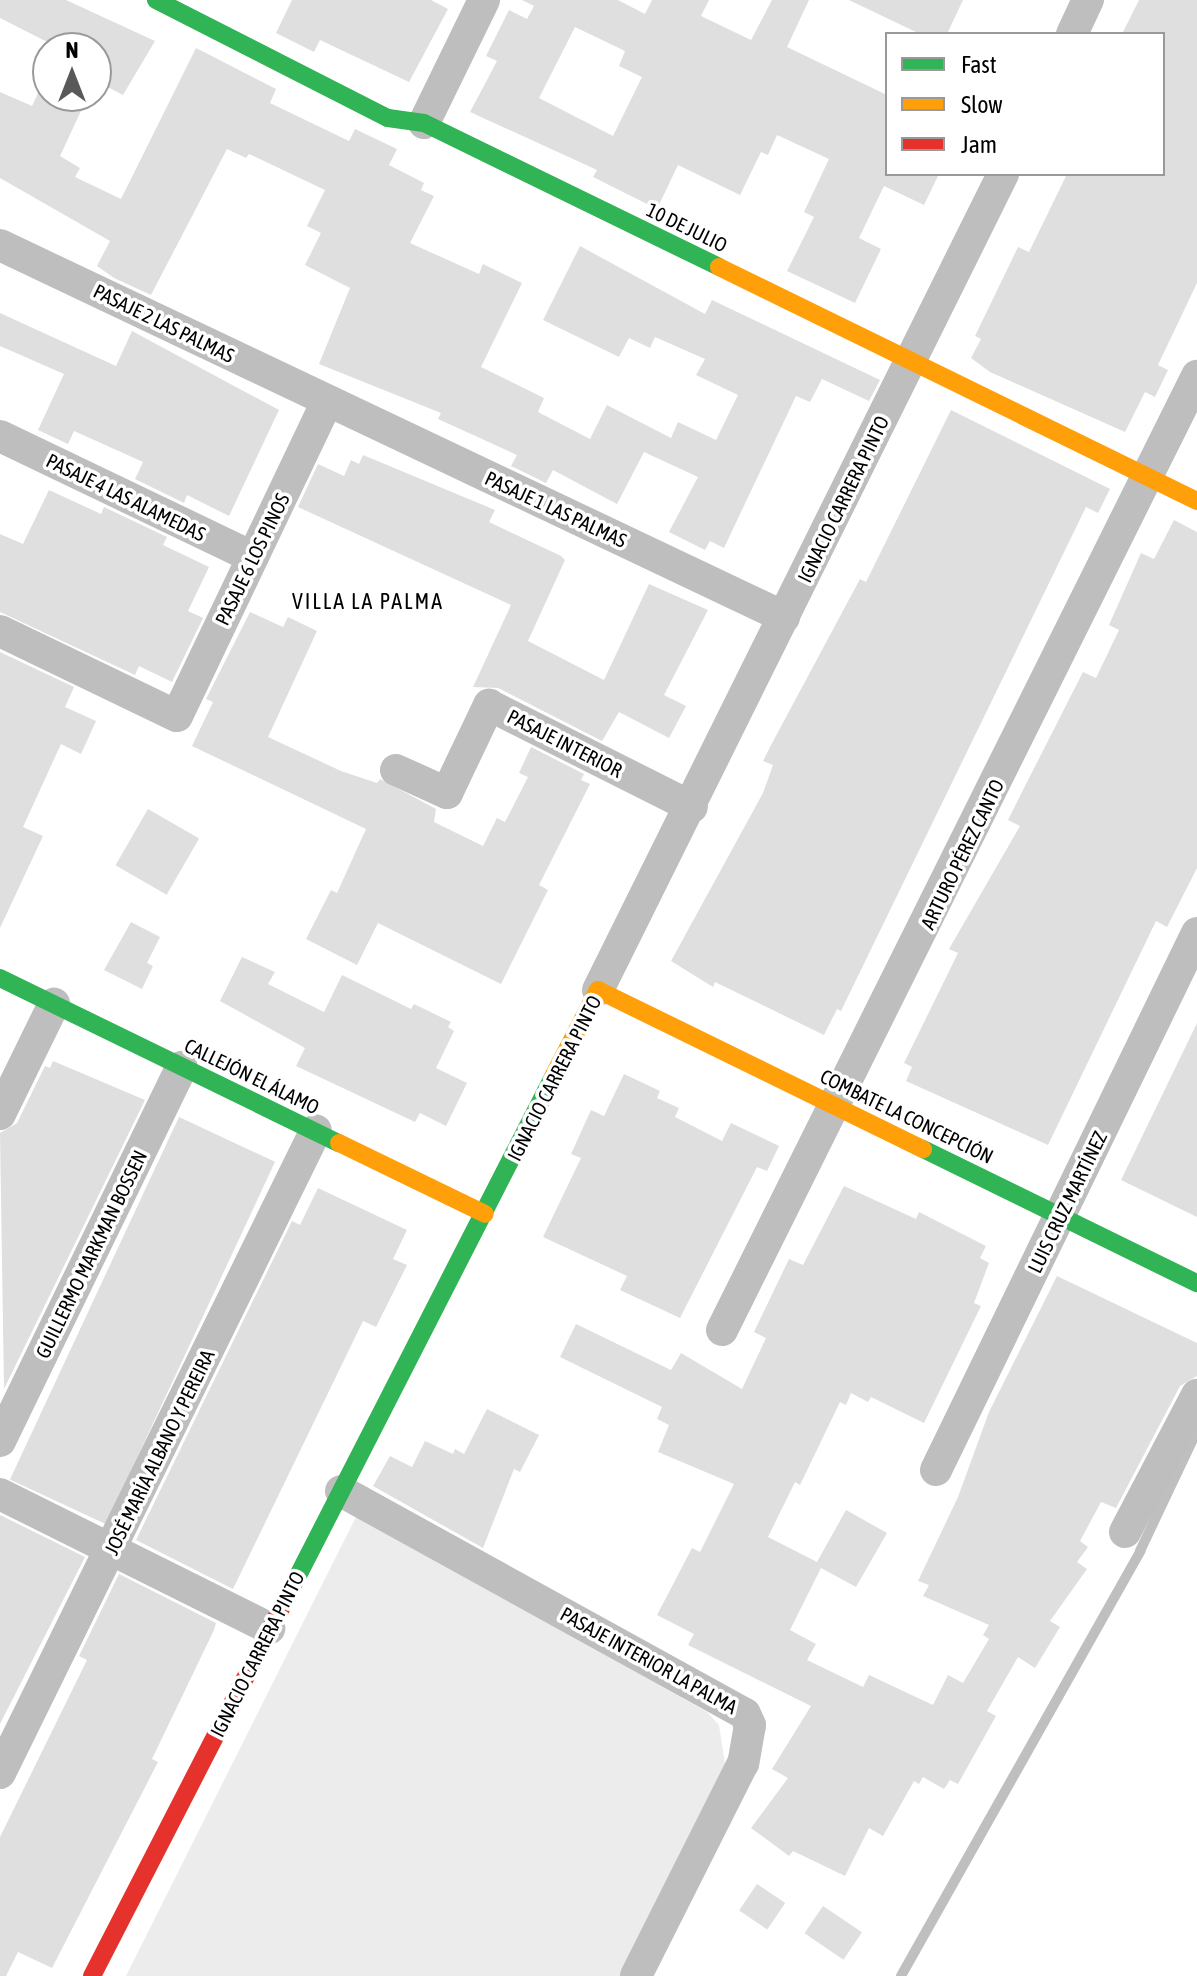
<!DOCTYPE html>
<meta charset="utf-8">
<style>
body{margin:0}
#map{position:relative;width:1197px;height:1976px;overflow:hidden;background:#fff;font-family:"Asap Condensed",sans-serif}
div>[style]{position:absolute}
.green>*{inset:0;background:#ececec}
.stream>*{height:10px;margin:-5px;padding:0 5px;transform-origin:5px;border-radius:5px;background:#bfbfbf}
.building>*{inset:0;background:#dfdfdf;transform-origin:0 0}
.street>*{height:32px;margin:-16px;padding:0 16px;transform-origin:16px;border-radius:16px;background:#bebebe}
.fast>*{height:18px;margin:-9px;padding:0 9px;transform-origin:9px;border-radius:9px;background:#30b455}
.slow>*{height:18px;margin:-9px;padding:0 9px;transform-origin:9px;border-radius:9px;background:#ff9f0a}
.jam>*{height:18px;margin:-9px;padding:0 9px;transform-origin:9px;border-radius:9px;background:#e5322d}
span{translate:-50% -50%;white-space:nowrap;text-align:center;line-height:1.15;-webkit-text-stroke:7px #fff;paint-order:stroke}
.street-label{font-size:20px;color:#000}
.neighbourhood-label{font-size:22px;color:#000;letter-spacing:2px}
.legend{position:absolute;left:885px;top:32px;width:280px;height:144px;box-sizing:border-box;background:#fff;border:2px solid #999;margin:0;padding:10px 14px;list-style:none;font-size:24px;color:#000}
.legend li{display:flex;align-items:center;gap:16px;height:40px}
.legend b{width:40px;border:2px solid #999}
.north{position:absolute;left:32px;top:32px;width:80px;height:80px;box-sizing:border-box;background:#fff;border:2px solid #999;border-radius:50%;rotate:0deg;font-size:22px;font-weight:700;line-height:32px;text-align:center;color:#000}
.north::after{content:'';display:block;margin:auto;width:28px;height:36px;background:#595959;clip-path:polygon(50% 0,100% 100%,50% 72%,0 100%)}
</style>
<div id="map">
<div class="green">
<div style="clip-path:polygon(357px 1515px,707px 1712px,719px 1725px,725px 1764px,622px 1976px,126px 1976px)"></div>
</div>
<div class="stream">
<div style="left:901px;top:1976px;width:488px;rotate:-60.6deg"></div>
<div style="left:1140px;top:1551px;width:133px;rotate:-64.6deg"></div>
</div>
<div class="building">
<div style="clip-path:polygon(0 0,66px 0,155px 41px,123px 95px,96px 81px,96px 48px,59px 48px,0 18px)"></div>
<div style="clip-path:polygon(292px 0,431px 0,448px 9px,409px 82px,320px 40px,314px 52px,276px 33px)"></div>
<div style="clip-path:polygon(evenodd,522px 0,618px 0,645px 14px,652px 0,709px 0,701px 16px,751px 40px,772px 0,809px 0,787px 47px,887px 95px,887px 174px,939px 174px,924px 205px,884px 186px,859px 238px,881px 249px,855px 303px,787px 271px,814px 217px,804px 212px,829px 159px,777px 135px,768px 155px,761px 152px,740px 195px,678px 165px,657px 209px,593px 177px,597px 170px,470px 112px,497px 61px,486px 56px,509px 10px,527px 19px,534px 6px,522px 0,575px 27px,625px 51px,619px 66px,642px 77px,613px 136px,539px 98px,575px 27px)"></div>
<div style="clip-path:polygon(849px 0,963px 0,947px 34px,920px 34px)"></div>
<div style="clip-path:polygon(1139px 0,1197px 0,1197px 283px,1158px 365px,1168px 370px,1155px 397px,1145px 392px,1125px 432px,990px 372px,971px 358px,981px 339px,975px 336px,1018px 247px,1029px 252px,1067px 174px,1163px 174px,1163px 34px,1122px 34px)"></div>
<div style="clip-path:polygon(196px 48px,276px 89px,270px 103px,349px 141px,355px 129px,397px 149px,389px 165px,424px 183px,421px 190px,434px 196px,410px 243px,479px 274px,483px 264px,522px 283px,481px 367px,544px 398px,538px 412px,590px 439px,607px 405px,671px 438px,678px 422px,716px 440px,738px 395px,696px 375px,705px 359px,655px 337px,650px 348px,629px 338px,619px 357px,543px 320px,580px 246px,705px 314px,712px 300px,880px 380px,869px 401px,822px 379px,810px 402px,796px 396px,724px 548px,710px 541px,705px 550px,669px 532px,698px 477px,644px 452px,617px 504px,553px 470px,546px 483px,511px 466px,517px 455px,438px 419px,441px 413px,319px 364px,350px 288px,305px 265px,321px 233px,307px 226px,325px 190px,249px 154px,246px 158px,227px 149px,151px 295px,114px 278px,97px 266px,110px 241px,0 178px,0 92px,32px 106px,48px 72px,48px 96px,88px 96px,60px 156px,80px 168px,75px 177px,121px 199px)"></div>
<div style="clip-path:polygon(0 313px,116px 366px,132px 331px,279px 410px,229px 516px,187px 495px,184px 503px,135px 479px,143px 462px,74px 431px,68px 444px,38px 430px,64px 374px,0 346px)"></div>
<div style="clip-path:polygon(951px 410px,1110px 489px,1098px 513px,1086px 507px,841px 1011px,837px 1009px,824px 1035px,715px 982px,713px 987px,671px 961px,763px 793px,773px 765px,763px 761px,770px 747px,860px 579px,866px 582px)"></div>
<div style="clip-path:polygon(363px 455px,495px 510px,489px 522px,561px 556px,565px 560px,528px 641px,604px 680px,649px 584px,708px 610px,664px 695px,686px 706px,669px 738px,619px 712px,602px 741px,498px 688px,473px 687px,511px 605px,298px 507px,318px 464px,344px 476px,351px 460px,359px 464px)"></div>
<div style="clip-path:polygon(49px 490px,101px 514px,104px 507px,167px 537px,163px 545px,209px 567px,188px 611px,203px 618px,172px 682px,139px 666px,135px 675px,0 612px,0 534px,23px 544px)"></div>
<div style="clip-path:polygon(1174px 520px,1197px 532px,1197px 868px,1167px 927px,1156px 921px,1048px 1145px,906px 1081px,912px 1067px,904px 1063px,958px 953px,949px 949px,1020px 826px,1008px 820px,1023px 790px,1083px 672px,1096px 678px,1119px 630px,1109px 625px,1141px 553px,1154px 559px)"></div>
<div style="clip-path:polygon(250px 612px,283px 627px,288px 617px,317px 631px,268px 737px,341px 771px,377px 783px,380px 779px,436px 809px,434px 822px,483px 846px,497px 818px,505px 822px,528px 777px,519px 773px,531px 747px,584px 774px,581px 780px,590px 784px,539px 885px,548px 890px,501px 984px,378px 923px,357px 965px,306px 939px,331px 890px,337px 893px,366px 829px,192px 746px,213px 702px,206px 699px)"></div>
<div style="clip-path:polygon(0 652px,74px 687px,65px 707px,96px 721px,81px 754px,61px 744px,23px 827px,43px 836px,0 928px)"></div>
<div style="left:148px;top:809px;width:59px;height:65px;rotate:30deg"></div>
<div style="clip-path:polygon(131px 922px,160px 937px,147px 963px,153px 966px,142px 989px,104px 970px)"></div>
<div style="clip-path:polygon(242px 957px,275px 972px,268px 984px,324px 1012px,342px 975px,411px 1009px,414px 1004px,451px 1022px,448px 1027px,454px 1031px,436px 1068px,467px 1083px,446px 1126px,420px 1113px,415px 1122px,296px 1066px,305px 1048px,220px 1001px)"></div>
<div style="clip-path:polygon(1197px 1023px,1197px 1217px,1121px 1180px)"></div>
<div style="clip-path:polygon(53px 1061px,145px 1100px,4px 1389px,0 1133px,17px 1123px,45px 1066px,50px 1068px)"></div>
<div style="clip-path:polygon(624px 1074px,660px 1091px,657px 1098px,679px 1108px,675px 1117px,722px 1141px,731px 1123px,779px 1146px,767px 1171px,757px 1167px,680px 1318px,620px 1290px,627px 1276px,543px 1237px,581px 1158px,571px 1154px,591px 1110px,604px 1116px)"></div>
<div style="left:179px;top:1117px;width:106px;height:400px;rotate:25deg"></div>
<div style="clip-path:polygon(844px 1186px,916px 1219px,919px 1212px,986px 1246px,980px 1258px,989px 1263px,974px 1303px,981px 1306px,924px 1423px,871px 1397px,868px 1402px,851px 1393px,846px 1405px,840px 1402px,800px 1485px,795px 1482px,768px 1537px,817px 1562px,846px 1510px,887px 1533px,856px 1587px,821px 1568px,790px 1630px,816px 1644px,807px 1660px,863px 1687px,869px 1675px,933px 1705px,948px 1675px,963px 1683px,989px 1639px,983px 1635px,989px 1625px,923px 1596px,929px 1585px,918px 1581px,958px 1497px,989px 1412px,1057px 1276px,1197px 1343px,1197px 1376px,1180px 1386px,1116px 1508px,1101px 1502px,1080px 1541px,1088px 1547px,1077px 1562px,1087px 1569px,1050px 1621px,1060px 1627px,1035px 1668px,1018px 1657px,987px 1711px,996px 1716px,958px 1784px,950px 1780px,944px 1789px,923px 1777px,919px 1784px,914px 1781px,883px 1836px,869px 1828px,845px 1876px,793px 1851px,789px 1856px,751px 1828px,788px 1778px,772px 1769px,811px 1706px,688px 1645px,694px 1634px,657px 1615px,692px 1548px,700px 1552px,734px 1484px,658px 1452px,669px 1425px,657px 1419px,662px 1407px,560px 1357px,576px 1324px,671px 1370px,681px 1353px,742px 1389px,766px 1338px,754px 1332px,789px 1259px,803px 1265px)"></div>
<div style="clip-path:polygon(318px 1188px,407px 1230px,393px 1259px,407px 1265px,376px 1327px,363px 1321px,233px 1589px,136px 1540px,292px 1221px,300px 1225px)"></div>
<div style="clip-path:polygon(487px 1409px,539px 1435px,520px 1472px,514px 1469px,483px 1548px,373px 1486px,390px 1456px,412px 1467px,425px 1441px,453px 1454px,455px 1449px,464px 1454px)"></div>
<div style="clip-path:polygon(0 1515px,85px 1557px,0 1724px)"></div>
<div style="clip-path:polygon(119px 1574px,216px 1623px,214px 1630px,152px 1759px,158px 1762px,52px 1968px,18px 1952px,6px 1976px,0 1976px,0 1837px,87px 1660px,79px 1656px)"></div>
<div style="left:757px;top:1884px;width:34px;height:32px;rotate:34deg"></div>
<div style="left:823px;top:1906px;width:47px;height:33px;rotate:34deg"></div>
</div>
<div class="street">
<div style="left:1072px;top:34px;width:38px;rotate:-65deg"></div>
<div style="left:424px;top:123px;width:137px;rotate:-64deg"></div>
<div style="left:0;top:245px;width:868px;rotate:25.38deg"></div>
<div style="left:0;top:436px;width:280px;rotate:25.6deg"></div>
<div style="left:0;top:631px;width:196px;rotate:25.7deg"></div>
<div style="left:177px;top:716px;width:349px;rotate:-64.5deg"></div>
<div style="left:396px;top:770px;width:56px;rotate:24.3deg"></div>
<div style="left:447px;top:793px;width:98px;rotate:-64.5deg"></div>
<div style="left:489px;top:705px;width:227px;rotate:26.7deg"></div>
<div style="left:598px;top:990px;width:911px;rotate:-63.6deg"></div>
<div style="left:0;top:1114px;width:123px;rotate:-63.9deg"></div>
<div style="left:722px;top:1330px;width:1066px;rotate:-63.53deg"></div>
<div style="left:0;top:1441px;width:416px;rotate:-64.1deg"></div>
<div style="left:936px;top:1470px;width:597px;rotate:-64.08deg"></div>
<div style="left:341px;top:1491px;width:461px;rotate:28.9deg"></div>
<div style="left:745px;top:1714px;width:12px;rotate:66deg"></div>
<div style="left:750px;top:1725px;width:39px;rotate:100deg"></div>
<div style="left:743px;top:1763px;width:238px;rotate:116.7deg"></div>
<div style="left:0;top:1494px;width:301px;rotate:26.5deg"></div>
<div style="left:1125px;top:1532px;width:155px;rotate:-62.3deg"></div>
<div style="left:0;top:1773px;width:716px;rotate:-63.83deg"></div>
</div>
<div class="fast">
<div style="left:156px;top:0;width:260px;rotate:27deg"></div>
<div style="left:388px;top:118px;width:36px;rotate:8deg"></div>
<div style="left:424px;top:123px;width:328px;rotate:26deg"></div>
<div style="left:0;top:978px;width:377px;rotate:26deg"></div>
<div style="left:923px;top:1149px;width:305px;rotate:26.1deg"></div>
<div style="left:286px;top:1599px;width:586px;rotate:-62.91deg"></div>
</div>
<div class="slow">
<div style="left:719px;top:267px;width:532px;rotate:26.08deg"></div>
<div style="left:553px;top:1077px;width:98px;rotate:-62.7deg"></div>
<div style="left:598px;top:990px;width:362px;rotate:26.1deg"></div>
<div style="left:339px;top:1143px;width:162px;rotate:25.9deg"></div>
</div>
<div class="jam">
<div style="left:92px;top:1976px;width:424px;rotate:-62.8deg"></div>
</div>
<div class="street-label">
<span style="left:687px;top:227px;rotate:26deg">10 DE JULIO</span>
<span style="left:164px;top:323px;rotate:26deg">PASAJE 2 LAS PALMAS</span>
<span style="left:126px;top:497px;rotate:26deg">PASAJE 4 LAS ALAMEDAS</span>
<span style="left:843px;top:499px;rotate:-64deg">IGNACIO CARRERA PINTO</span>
<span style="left:556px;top:509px;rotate:25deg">PASAJE 1 LAS PALMAS</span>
<span style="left:252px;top:559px;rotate:-64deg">PASAJE 6 LOS PINOS</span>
<span style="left:565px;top:743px;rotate:27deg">PASAJE INTERIOR</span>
<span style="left:962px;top:854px;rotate:-64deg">ARTURO PÉREZ CANTO</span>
<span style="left:252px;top:1076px;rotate:26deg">CALLEJÓN EL ÁLAMO</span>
<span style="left:554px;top:1078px;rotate:-63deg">IGNACIO CARRERA PINTO</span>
<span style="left:907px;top:1116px;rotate:26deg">COMBATE LA CONCEPCIÓN</span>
<span style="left:1067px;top:1202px;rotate:-64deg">LUIS CRUZ MARTÍNEZ</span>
<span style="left:91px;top:1254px;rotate:-64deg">GUILLERMO MARKMAN BOSSEN</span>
<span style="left:159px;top:1452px;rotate:-64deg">JOSÉ MARÍA ALBANO Y PEREIRA</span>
<span style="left:257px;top:1654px;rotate:-63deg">IGNACIO CARRERA PINTO</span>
<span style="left:649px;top:1660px;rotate:29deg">PASAJE INTERIOR LA PALMA</span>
</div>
<div class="neighbourhood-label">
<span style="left:368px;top:602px">VILLA LA PALMA</span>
</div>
<ul class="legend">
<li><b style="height:10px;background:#30b455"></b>Fast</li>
<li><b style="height:10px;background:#ff9f0a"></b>Slow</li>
<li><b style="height:10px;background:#e5322d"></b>Jam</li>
</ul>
<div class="north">N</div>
</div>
